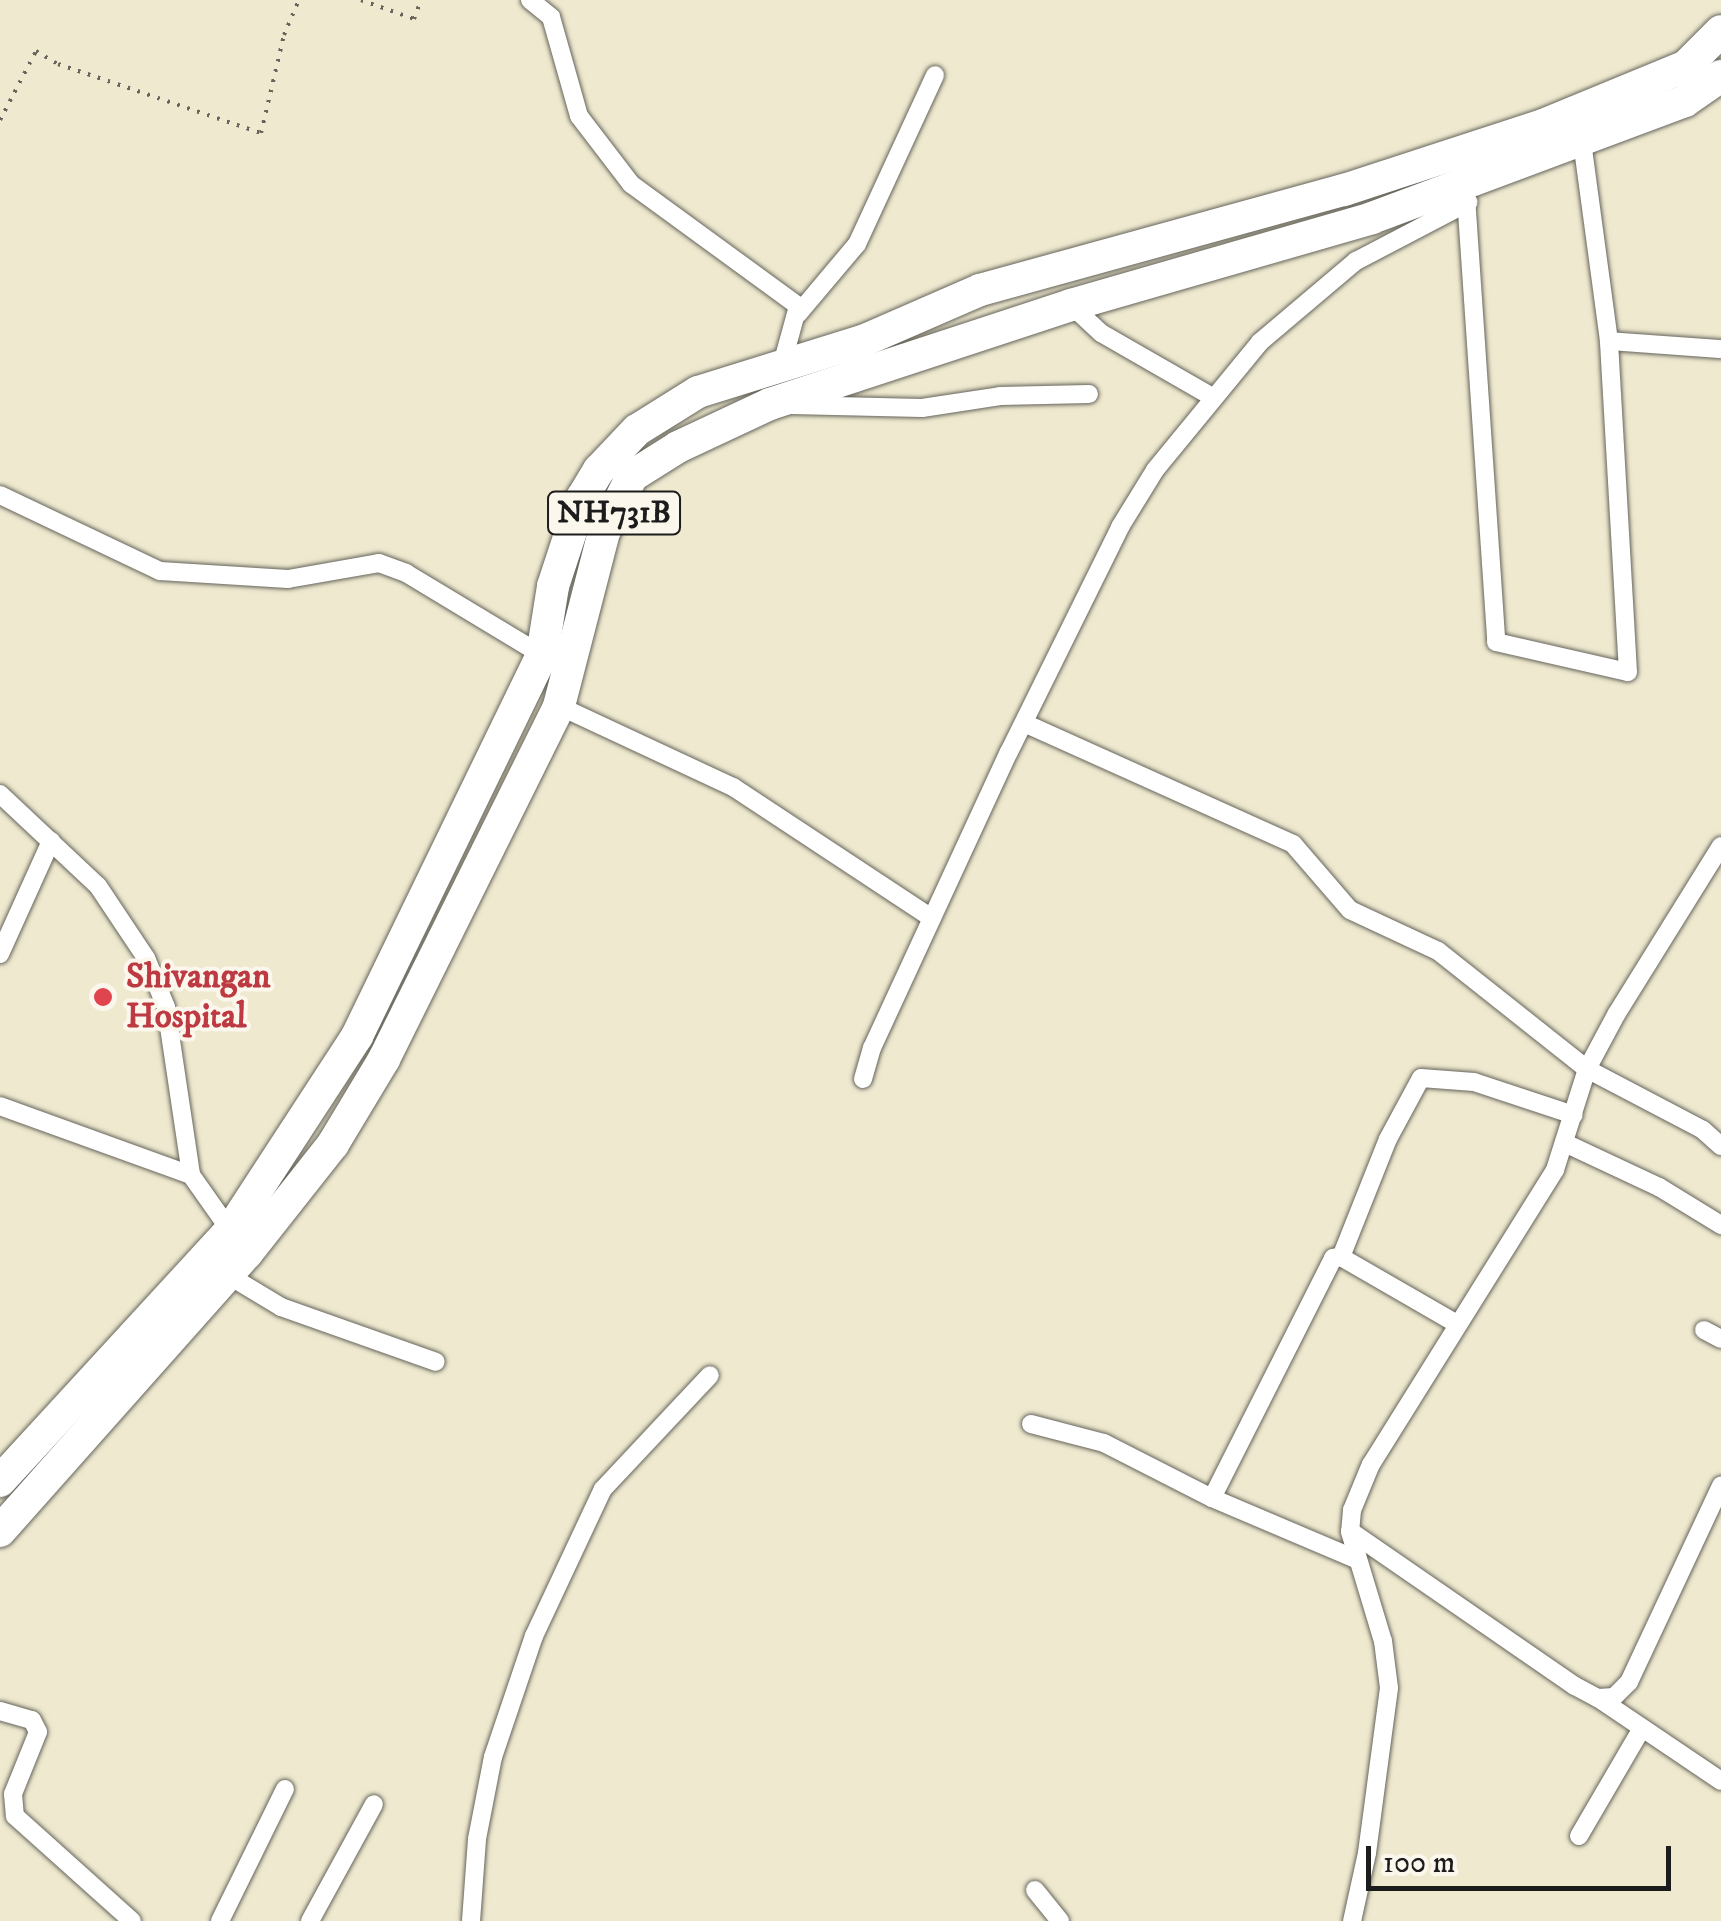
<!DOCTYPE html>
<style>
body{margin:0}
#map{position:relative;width:1721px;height:1921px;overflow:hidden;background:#eee9cf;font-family:"IM FELL DW Pica",serif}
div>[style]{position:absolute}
.path>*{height:4px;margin-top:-2px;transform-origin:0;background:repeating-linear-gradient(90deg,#66645b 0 2.5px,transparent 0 10.5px)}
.roads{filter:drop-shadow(0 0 2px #66645b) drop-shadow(0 0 2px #66645b)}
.street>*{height:18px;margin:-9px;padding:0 9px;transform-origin:9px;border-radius:9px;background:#fff}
.highway>*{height:32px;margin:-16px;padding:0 16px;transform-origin:16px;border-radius:16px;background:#fff}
.dots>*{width:28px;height:28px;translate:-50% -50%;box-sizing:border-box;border:5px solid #fbf7ec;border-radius:50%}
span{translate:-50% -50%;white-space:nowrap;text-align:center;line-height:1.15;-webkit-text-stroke:8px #fbf7ec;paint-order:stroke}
.shield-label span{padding:2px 8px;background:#fbf7ec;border:2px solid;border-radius:8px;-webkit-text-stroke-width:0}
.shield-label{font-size:32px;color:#1c1c1c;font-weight:700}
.health-label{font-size:35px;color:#be3a42;font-weight:700}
.left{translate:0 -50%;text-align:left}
.scale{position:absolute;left:1366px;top:1846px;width:305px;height:45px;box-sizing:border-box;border:5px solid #1c1c1c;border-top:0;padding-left:12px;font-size:30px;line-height:35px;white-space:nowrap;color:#1c1c1c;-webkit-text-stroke:8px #fbf7ec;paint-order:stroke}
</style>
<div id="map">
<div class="path">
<div style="left:361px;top:0;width:56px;rotate:19.7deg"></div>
<div style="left:414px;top:19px;width:20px;rotate:-70deg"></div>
<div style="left:0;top:120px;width:78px;rotate:-62.4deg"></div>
<div style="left:36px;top:51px;width:26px;rotate:31deg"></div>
<div style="left:58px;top:64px;width:214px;rotate:18.8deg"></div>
<div style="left:261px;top:133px;width:101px;rotate:-76.8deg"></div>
<div style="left:284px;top:35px;width:38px;rotate:-67deg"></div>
</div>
<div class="roads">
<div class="street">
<div style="left:530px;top:0;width:27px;rotate:39deg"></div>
<div style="left:551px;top:17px;width:103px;rotate:74.2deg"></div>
<div style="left:579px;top:116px;width:86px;rotate:52.6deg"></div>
<div style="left:631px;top:184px;width:207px;rotate:36.1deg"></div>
<div style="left:798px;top:306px;width:64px;rotate:105.3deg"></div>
<div style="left:1465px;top:182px;width:461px;rotate:86.1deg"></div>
<div style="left:1496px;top:642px;width:135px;rotate:12.8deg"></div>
<div style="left:1628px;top:672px;width:332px;rotate:-93.3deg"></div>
<div style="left:1609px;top:341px;width:201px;rotate:-97.7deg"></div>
<div style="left:1071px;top:305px;width:41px;rotate:43deg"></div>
<div style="left:1101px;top:333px;width:130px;rotate:29.9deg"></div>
<div style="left:798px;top:314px;width:92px;rotate:-49.9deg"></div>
<div style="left:857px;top:244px;width:186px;rotate:-65.2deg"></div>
<div style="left:1609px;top:341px;width:112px;rotate:4.1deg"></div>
<div style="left:791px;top:405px;width:131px;rotate:1.3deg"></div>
<div style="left:922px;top:408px;width:79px;rotate:-8.7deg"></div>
<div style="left:1000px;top:396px;width:89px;rotate:-1.3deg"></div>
<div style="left:0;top:495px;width:177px;rotate:25.4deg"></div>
<div style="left:160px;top:571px;width:128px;rotate:3.6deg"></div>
<div style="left:288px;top:579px;width:92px;rotate:-10deg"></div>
<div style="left:379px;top:563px;width:29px;rotate:20deg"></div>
<div style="left:406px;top:573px;width:159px;rotate:31.1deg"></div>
<div style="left:559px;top:706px;width:192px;rotate:25deg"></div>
<div style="left:733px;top:787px;width:238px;rotate:33.4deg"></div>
<div style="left:1024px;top:723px;width:295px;rotate:24.2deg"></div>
<div style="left:1293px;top:844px;width:87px;rotate:49.2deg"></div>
<div style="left:1350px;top:910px;width:97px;rotate:25deg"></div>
<div style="left:1438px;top:951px;width:190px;rotate:38.4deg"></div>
<div style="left:1587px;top:1069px;width:131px;rotate:27.7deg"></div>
<div style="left:1703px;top:1130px;width:24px;rotate:42deg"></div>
<div style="left:0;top:794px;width:134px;rotate:43.2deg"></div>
<div style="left:98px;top:886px;width:87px;rotate:56.3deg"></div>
<div style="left:146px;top:958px;width:53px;rotate:67.8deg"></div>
<div style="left:166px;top:1007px;width:170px;rotate:81.5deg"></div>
<div style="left:191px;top:1175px;width:75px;rotate:54.8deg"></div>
<div style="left:1721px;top:846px;width:197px;rotate:121.9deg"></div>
<div style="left:1617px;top:1013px;width:64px;rotate:118.2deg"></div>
<div style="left:1587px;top:1069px;width:106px;rotate:107.6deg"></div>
<div style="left:1555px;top:1170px;width:347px;rotate:122deg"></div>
<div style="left:1371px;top:1464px;width:50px;rotate:112.4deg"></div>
<div style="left:1352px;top:1510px;width:21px;rotate:95deg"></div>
<div style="left:1350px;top:1531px;width:273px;rotate:34.6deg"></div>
<div style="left:1575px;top:1686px;width:26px;rotate:28deg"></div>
<div style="left:1598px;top:1698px;width:16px;rotate:-4deg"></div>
<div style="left:1614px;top:1697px;width:21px;rotate:-45deg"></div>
<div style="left:1629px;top:1682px;width:217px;rotate:-64.9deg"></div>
<div style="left:0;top:954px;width:124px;rotate:-65.7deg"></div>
<div style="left:863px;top:1079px;width:32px;rotate:-74deg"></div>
<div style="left:872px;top:1048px;width:326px;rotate:-65.2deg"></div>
<div style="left:1009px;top:752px;width:251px;rotate:-63.7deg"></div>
<div style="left:1120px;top:527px;width:67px;rotate:-58.4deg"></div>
<div style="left:1155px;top:470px;width:166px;rotate:-50.6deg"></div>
<div style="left:1260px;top:342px;width:126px;rotate:-40.2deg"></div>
<div style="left:1356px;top:261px;width:127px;rotate:-27.6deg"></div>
<div style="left:0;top:1106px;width:203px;rotate:19.9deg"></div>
<div style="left:1567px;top:1144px;width:102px;rotate:25.1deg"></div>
<div style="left:1659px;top:1187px;width:73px;rotate:31.5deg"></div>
<div style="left:1341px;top:1257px;width:127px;rotate:-68.3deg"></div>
<div style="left:1388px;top:1139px;width:69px;rotate:-61.6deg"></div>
<div style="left:1421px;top:1078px;width:53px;rotate:4.3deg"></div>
<div style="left:1474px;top:1082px;width:105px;rotate:18.3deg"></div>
<div style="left:228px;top:1275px;width:62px;rotate:31.1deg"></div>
<div style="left:281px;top:1307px;width:164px;rotate:19.5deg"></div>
<div style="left:1704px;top:1330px;width:19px;rotate:28deg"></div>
<div style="left:1031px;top:1424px;width:75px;rotate:14.6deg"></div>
<div style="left:1104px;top:1443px;width:121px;rotate:27deg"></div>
<div style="left:1212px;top:1498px;width:156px;rotate:23deg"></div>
<div style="left:1212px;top:1498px;width:269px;rotate:-63.2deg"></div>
<div style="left:1333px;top:1258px;width:8px;rotate:-7deg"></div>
<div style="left:1341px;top:1257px;width:134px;rotate:30deg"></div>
<div style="left:1350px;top:1532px;width:114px;rotate:73.2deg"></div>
<div style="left:1383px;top:1641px;width:47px;rotate:82.7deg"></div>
<div style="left:1389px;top:1688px;width:166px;rotate:97.6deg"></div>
<div style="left:1367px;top:1853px;width:70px;rotate:102.4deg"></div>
<div style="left:1598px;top:1698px;width:148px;rotate:34deg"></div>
<div style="left:0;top:1711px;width:33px;rotate:16deg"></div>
<div style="left:32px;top:1720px;width:13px;rotate:63deg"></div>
<div style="left:38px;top:1732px;width:67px;rotate:112deg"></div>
<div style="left:13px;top:1794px;width:22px;rotate:85deg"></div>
<div style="left:15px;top:1816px;width:157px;rotate:41.9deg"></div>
<div style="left:1579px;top:1836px;width:125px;rotate:-59.7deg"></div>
<div style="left:1035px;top:1890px;width:40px;rotate:51deg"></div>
<div style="left:220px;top:1921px;width:147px;rotate:-63.8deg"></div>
<div style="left:310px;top:1921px;width:133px;rotate:-61.3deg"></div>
<div style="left:471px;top:1921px;width:82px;rotate:-85.8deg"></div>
<div style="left:477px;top:1839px;width:84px;rotate:-79deg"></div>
<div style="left:493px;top:1757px;width:128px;rotate:-71.3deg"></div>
<div style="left:534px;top:1636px;width:162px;rotate:-64.9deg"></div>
<div style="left:603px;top:1489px;width:156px;rotate:-46.8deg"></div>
</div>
<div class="highway">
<div style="left:0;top:1481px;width:340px;rotate:-47.4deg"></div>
<div style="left:230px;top:1231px;width:233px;rotate:-56.9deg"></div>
<div style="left:357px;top:1036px;width:424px;rotate:-64.1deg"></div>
<div style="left:542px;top:655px;width:70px;rotate:-80.9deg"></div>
<div style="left:553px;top:586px;width:93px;rotate:-71.8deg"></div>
<div style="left:582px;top:498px;width:33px;rotate:-59deg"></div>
<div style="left:599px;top:470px;width:55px;rotate:-46.5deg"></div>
<div style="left:637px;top:430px;width:72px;rotate:-31.9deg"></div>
<div style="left:698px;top:392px;width:175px;rotate:-17.3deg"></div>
<div style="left:865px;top:340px;width:125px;rotate:-23.5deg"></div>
<div style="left:980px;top:290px;width:377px;rotate:-15.4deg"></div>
<div style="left:1344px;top:190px;width:209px;rotate:-18.1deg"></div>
<div style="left:1543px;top:125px;width:155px;rotate:-22.4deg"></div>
<div style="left:1686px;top:66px;width:49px;rotate:-45deg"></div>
<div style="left:0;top:1531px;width:372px;rotate:-48.4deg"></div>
<div style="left:247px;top:1253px;width:139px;rotate:-51.7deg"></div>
<div style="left:333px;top:1144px;width:99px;rotate:-59deg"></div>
<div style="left:384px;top:1059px;width:394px;rotate:-63.6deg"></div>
<div style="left:559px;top:706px;width:180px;rotate:-75.5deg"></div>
<div style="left:604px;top:532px;width:63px;rotate:-63.4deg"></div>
<div style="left:632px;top:476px;width:54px;rotate:-32.2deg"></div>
<div style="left:678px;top:447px;width:102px;rotate:-25.1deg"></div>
<div style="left:770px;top:404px;width:317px;rotate:-18.2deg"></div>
<div style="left:1071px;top:305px;width:313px;rotate:-16.1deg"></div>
<div style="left:1372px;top:218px;width:334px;rotate:-20.5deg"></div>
<div style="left:1685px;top:101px;width:44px;rotate:-34.8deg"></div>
</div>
</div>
<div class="dots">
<div style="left:103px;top:997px;background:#e0444e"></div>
</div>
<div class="shield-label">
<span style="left:614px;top:513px">NH731B</span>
</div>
<div class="health-label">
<span class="left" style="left:126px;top:997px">Shivangan<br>Hospital</span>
</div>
<div class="scale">100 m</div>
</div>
